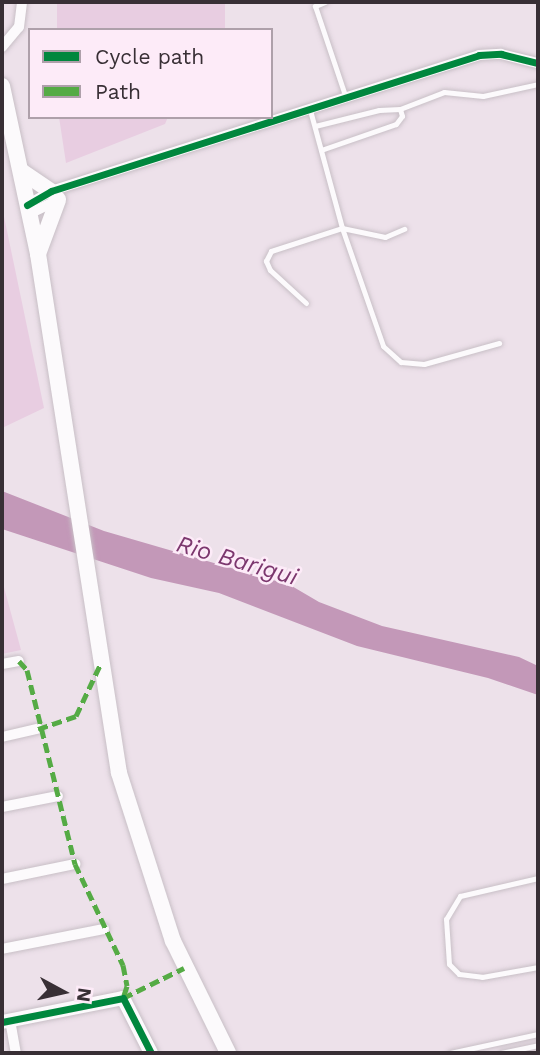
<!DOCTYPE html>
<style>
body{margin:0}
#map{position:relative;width:540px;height:1055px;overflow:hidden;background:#ede1ea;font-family:"Work Sans",sans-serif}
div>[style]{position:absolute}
.green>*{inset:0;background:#e8cde1;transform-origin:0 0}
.water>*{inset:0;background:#c398b8}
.roads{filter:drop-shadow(0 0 2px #c8bfc6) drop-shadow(0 0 2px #c8bfc6)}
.lane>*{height:5px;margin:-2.5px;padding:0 2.5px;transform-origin:2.5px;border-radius:2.5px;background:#fcfafc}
.street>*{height:10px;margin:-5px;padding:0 5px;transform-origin:5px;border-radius:5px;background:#fcfafc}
.secondary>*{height:14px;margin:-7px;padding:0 7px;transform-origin:7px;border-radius:7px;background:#fcfafc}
.primary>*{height:16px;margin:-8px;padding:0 8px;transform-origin:8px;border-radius:8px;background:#fcfafc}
.quiet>*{height:5px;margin-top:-2.5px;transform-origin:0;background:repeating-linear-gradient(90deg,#55ab45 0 10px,transparent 0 15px)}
.cycleway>*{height:7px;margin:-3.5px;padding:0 3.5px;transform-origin:3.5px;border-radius:3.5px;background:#00873e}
span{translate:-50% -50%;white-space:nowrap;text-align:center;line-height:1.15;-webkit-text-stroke:5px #fdebf8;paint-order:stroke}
.water-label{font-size:24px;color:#7c376e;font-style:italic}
.frame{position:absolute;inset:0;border:4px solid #382f35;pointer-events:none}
.legend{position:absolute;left:28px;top:28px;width:245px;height:91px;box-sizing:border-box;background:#fdebf8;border:2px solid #aea0aa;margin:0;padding:9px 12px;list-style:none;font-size:21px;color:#382f35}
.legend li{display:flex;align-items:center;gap:14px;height:35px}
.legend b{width:35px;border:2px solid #aea0aa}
.north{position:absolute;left:28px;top:957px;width:70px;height:70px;-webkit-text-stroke:5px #fdebf8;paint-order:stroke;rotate:98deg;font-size:19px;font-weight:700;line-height:28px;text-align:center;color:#382f35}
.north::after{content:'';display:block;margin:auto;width:24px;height:32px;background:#382f35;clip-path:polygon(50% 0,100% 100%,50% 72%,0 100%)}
</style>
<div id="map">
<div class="green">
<div style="left:57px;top:2px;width:168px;height:28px"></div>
<div style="clip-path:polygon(59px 117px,168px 117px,165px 124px,66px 163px)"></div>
<div style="clip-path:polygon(2px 207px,44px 408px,2px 428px)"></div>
<div style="clip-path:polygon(2px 580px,21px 650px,2px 654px)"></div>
</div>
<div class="water">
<div style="clip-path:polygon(2px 491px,104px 531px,290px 585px,319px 602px,382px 626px,519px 657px,538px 666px,538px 695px,488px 678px,357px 646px,219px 593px,151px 578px,2px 529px)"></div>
</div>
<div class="roads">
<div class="lane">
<div style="left:325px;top:2px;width:11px;rotate:158deg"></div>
<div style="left:315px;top:6px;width:97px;rotate:71.4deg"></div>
<div style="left:310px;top:110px;width:122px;rotate:74.8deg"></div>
<div style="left:342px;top:228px;width:125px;rotate:70.8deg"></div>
<div style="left:383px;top:346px;width:24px;rotate:42deg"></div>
<div style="left:401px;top:362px;width:23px;rotate:5deg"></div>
<div style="left:424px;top:364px;width:78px;rotate:-15.6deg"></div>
<div style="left:315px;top:126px;width:66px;rotate:-14deg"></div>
<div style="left:379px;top:110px;width:21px;rotate:-3deg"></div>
<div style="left:400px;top:109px;width:47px;rotate:-21.1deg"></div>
<div style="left:444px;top:92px;width:39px;rotate:6deg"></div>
<div style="left:483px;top:96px;width:56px;rotate:-12.3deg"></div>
<div style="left:321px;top:150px;width:79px;rotate:-19.1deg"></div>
<div style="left:396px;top:124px;width:10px;rotate:-53deg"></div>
<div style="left:402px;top:116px;width:7px;rotate:-106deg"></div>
<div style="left:306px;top:303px;width:49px;rotate:-137.5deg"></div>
<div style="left:270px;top:270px;width:10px;rotate:-114deg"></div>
<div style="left:266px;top:261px;width:11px;rotate:-63deg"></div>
<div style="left:271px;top:251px;width:75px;rotate:-17.9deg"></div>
<div style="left:342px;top:228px;width:44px;rotate:11.8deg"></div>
<div style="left:385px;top:237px;width:21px;rotate:-23deg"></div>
<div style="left:538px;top:878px;width:80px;rotate:167deg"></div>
<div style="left:460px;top:896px;width:27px;rotate:121deg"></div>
<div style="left:446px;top:919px;width:45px;rotate:86.2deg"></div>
<div style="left:449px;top:964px;width:14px;rotate:45deg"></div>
<div style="left:459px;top:974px;width:23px;rotate:7deg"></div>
<div style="left:482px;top:977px;width:57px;rotate:-10.1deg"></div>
<div style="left:450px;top:1053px;width:90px;rotate:-12.2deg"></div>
<div style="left:501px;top:1053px;width:38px;rotate:-12deg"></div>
</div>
<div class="street">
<div style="left:2px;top:47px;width:26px;rotate:-50deg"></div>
<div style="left:19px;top:27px;width:25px;rotate:-83deg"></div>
<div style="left:27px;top:205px;width:28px;rotate:-30deg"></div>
<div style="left:51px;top:191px;width:449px;rotate:-17.6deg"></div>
<div style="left:479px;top:55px;width:22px;rotate:-3deg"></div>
<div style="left:501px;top:54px;width:38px;rotate:14deg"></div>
<div style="left:29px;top:214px;width:32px;rotate:-26deg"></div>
<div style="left:2px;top:664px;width:17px;rotate:-10deg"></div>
<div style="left:2px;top:737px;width:37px;rotate:-13deg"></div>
<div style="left:2px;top:807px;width:57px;rotate:-11.1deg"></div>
<div style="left:2px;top:879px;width:75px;rotate:-11.6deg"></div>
<div style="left:2px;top:949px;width:104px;rotate:-11.1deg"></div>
<div style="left:10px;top:1020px;width:34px;rotate:80deg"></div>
</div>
<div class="secondary">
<div style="left:2px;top:1022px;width:123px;rotate:-11.2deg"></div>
<div style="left:123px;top:998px;width:62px;rotate:63deg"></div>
</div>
<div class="primary">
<div style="left:2px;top:86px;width:172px;rotate:77.9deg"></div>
<div style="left:38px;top:254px;width:525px;rotate:81.13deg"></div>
<div style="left:119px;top:773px;width:176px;rotate:72.2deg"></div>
<div style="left:173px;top:941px;width:125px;rotate:63.8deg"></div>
<div style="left:21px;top:171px;width:36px;rotate:34deg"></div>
<div style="left:38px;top:254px;width:58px;rotate:-69.7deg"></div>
</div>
</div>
<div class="quiet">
<div style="left:19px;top:661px;width:12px;rotate:48deg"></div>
<div style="left:27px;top:670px;width:200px;rotate:76.1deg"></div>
<div style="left:75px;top:864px;width:112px;rotate:64.6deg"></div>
<div style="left:123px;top:965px;width:21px;rotate:79deg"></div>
<div style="left:127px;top:986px;width:13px;rotate:108deg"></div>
<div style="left:38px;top:729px;width:40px;rotate:-18.9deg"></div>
<div style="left:76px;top:716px;width:59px;rotate:-64.7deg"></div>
<div style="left:123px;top:998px;width:68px;rotate:-26.2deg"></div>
</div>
<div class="cycleway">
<div style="left:27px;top:205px;width:28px;rotate:-30deg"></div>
<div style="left:51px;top:191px;width:449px;rotate:-17.6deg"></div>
<div style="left:479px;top:55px;width:22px;rotate:-3deg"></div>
<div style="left:501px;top:54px;width:38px;rotate:14deg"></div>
<div style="left:2px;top:1022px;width:123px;rotate:-11.2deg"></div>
<div style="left:123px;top:998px;width:62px;rotate:63deg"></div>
</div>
<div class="water-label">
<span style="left:237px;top:561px;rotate:16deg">Rio Barigui</span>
</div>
<div class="frame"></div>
<ul class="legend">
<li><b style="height:9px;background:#00873e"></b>Cycle path</li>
<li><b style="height:9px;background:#55ab45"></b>Path</li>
</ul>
<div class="north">N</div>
</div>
